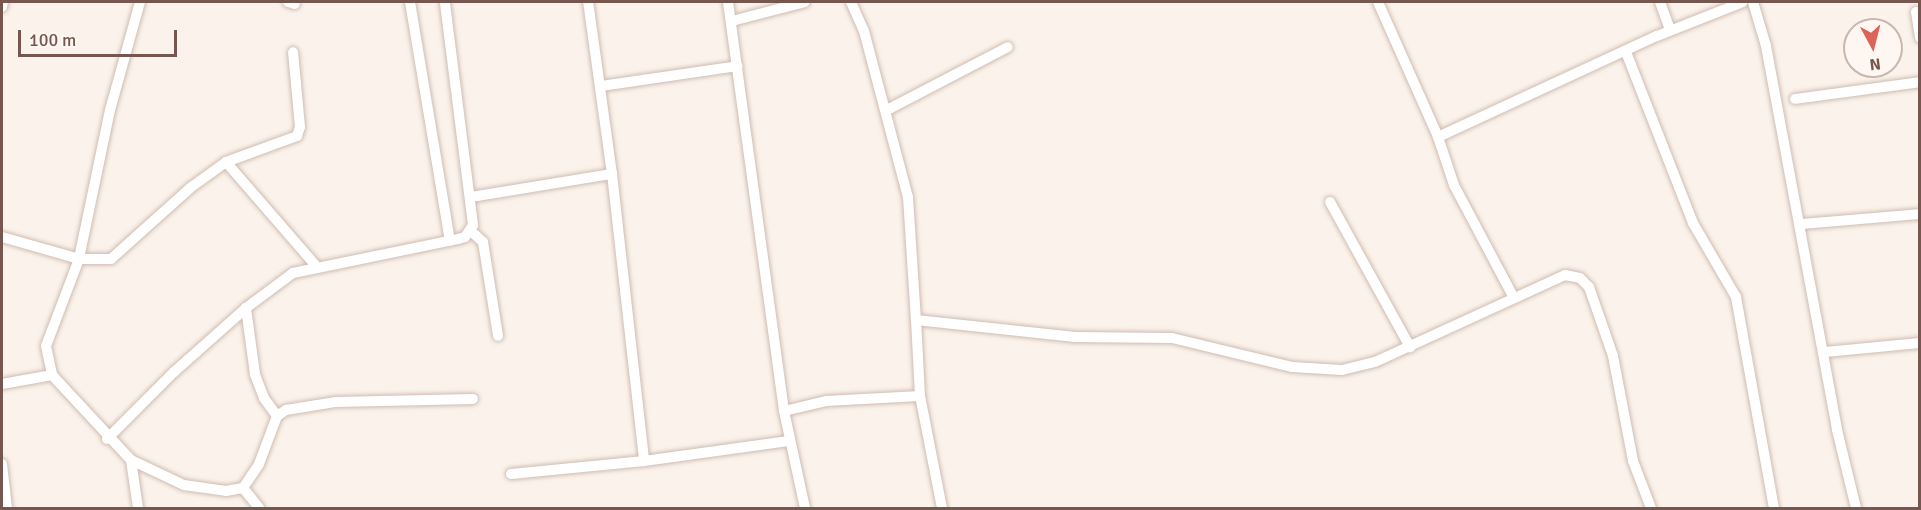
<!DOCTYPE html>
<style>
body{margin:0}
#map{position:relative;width:1921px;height:510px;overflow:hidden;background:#fbf3eb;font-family:Signika,sans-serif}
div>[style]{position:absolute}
.roads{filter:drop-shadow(0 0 2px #cfbcb3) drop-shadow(0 0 2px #cfbcb3)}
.minor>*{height:10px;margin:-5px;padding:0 5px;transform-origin:5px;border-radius:5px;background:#fff}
span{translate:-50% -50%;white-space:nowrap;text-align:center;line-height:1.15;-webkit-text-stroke:4.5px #fef7f1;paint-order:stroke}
.frame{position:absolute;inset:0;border:3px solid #75574f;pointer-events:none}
.north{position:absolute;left:1843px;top:18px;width:60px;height:60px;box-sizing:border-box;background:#fef7f1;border:2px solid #c7b7b0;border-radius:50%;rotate:173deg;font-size:16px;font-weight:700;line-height:24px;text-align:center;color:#75574f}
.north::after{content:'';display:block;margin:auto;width:21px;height:27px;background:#dc6359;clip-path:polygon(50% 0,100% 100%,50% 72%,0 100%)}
.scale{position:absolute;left:18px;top:30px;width:159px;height:27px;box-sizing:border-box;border:3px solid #75574f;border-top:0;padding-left:8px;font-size:18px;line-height:21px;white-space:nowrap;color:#75574f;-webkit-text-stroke:4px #fef7f1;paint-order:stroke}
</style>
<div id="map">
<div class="roads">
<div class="minor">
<div style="left:140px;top:2px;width:112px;rotate:105.5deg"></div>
<div style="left:110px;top:110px;width:152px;rotate:101.8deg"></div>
<div style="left:79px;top:259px;width:32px"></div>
<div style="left:111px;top:259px;width:106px;rotate:-41.9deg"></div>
<div style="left:190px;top:188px;width:44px;rotate:-35.8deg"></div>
<div style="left:226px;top:162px;width:76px;rotate:-20.1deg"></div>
<div style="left:297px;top:136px;width:9px;rotate:-72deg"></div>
<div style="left:300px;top:127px;width:75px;rotate:-95.3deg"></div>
<div style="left:288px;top:2px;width:7px;rotate:16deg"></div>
<div style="left:410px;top:2px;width:242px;rotate:80.5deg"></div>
<div style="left:728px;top:2px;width:413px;rotate:82.2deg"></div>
<div style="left:784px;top:411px;width:99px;rotate:77.8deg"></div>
<div style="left:851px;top:2px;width:32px;rotate:66deg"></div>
<div style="left:864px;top:31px;width:172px;rotate:75.2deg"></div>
<div style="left:908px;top:197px;width:123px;rotate:86.3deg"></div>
<div style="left:1378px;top:2px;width:148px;rotate:66deg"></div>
<div style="left:1660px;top:2px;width:30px;rotate:70deg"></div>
<div style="left:1753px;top:2px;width:46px;rotate:73.5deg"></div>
<div style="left:1766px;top:46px;width:391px;rotate:79.5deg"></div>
<div style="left:1837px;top:430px;width:80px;rotate:76.3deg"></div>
<div style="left:2px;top:7px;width:5px;rotate:-79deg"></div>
<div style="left:1916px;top:12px;width:26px;rotate:81deg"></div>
<div style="left:732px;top:21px;width:75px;rotate:-14.6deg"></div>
<div style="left:1626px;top:52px;width:184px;rotate:68.6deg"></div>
<div style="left:1693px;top:223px;width:86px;rotate:59.8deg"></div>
<div style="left:1736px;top:297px;width:214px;rotate:79.8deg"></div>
<div style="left:601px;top:86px;width:138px;rotate:-8.3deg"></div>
<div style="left:1795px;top:99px;width:126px;rotate:-7.7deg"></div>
<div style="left:887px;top:110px;width:136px;rotate:-27.5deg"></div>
<div style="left:226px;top:162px;width:138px;rotate:49.1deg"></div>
<div style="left:612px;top:174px;width:289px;rotate:83.6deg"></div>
<div style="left:644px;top:461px;width:146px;rotate:-7.9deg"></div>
<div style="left:471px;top:197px;width:143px;rotate:-9.3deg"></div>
<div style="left:612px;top:174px;width:174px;rotate:-97.9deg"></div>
<div style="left:1330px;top:202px;width:166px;rotate:61.1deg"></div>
<div style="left:1801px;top:224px;width:119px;rotate:-4.8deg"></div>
<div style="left:471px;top:231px;width:16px;rotate:43deg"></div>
<div style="left:483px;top:242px;width:95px;rotate:80.9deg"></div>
<div style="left:2px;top:237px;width:80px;rotate:15.9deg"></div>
<div style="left:79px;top:259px;width:93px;rotate:110.8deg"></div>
<div style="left:46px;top:346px;width:30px;rotate:78deg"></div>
<div style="left:52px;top:375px;width:116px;rotate:47.1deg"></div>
<div style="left:131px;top:460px;width:59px;rotate:25.3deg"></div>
<div style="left:184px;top:485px;width:42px;rotate:8.1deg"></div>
<div style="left:226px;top:491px;width:17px;rotate:-10deg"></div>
<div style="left:243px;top:488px;width:29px;rotate:-56deg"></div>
<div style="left:259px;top:464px;width:51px;rotate:-69.4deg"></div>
<div style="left:277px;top:416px;width:11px;rotate:-34deg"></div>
<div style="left:286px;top:410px;width:51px;rotate:-9.1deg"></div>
<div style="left:336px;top:402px;width:137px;rotate:-1.3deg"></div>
<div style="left:1514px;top:298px;width:128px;rotate:-118deg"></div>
<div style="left:1454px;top:185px;width:51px;rotate:-108.4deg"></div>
<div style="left:1438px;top:137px;width:241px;rotate:-24.8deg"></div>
<div style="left:1657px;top:36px;width:92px;rotate:-21.6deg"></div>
<div style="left:1825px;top:352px;width:95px;rotate:-5.4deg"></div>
<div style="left:2px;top:384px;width:51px;rotate:-10.2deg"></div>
<div style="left:784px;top:411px;width:43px;rotate:-13.4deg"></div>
<div style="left:826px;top:401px;width:94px;rotate:-3deg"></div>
<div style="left:277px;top:416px;width:22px;rotate:-126deg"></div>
<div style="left:264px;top:398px;width:26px;rotate:-111deg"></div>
<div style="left:255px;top:374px;width:67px;rotate:-97.8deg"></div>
<div style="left:246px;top:308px;width:59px;rotate:-36.7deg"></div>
<div style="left:293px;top:273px;width:168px;rotate:-11.6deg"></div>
<div style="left:458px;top:239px;width:7px;rotate:-16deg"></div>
<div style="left:465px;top:237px;width:14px;rotate:-56deg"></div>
<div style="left:473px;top:225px;width:225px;rotate:-97.2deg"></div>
<div style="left:107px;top:439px;width:95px;rotate:-45deg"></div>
<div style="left:174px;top:372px;width:96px;rotate:-41.6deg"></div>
<div style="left:131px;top:460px;width:49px;rotate:81.7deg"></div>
<div style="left:2px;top:464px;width:44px;rotate:83.5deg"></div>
<div style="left:511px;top:474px;width:134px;rotate:-5.6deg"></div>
<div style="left:243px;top:488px;width:26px;rotate:51deg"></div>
<div style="left:942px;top:508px;width:114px;rotate:-101.1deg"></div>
<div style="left:920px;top:396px;width:76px;rotate:-93deg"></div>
<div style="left:916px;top:320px;width:160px;rotate:6.1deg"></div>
<div style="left:1075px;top:337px;width:97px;rotate:0.6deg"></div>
<div style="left:1172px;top:338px;width:123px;rotate:13.6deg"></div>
<div style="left:1292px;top:367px;width:50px;rotate:3.4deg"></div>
<div style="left:1342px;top:370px;width:34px;rotate:-14deg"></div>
<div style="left:1375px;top:362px;width:209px;rotate:-24.6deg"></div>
<div style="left:1565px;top:275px;width:15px;rotate:11deg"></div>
<div style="left:1580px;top:278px;width:13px;rotate:45deg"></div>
<div style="left:1589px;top:287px;width:73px;rotate:70.8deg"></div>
<div style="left:1613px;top:356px;width:107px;rotate:79.2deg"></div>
<div style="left:1633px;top:461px;width:50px;rotate:69deg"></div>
</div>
</div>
<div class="frame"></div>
<div class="north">N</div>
<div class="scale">100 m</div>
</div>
